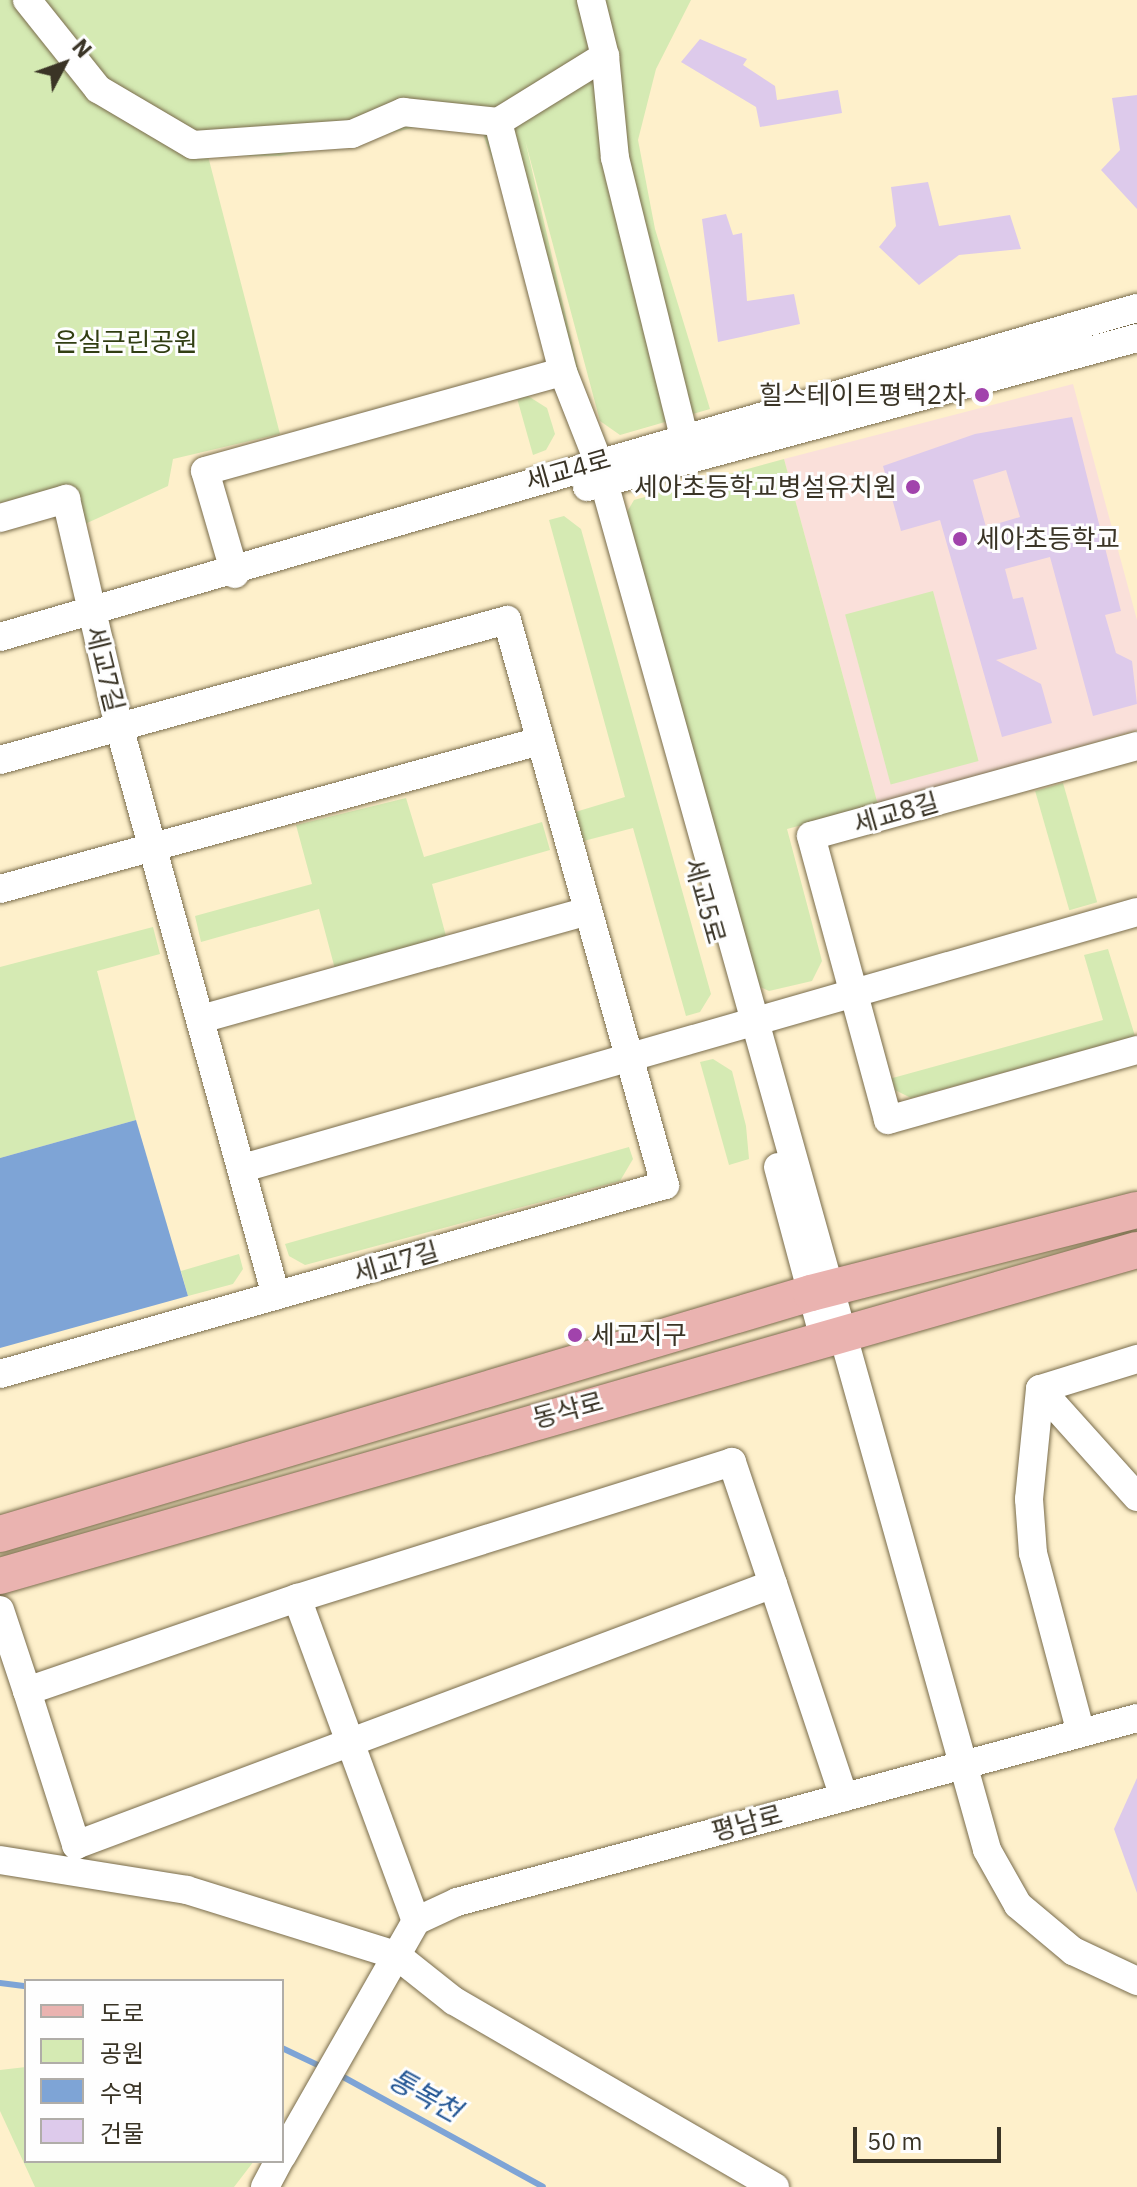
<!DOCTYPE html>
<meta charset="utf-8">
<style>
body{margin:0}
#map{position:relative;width:1137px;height:2187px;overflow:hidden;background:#fef0cb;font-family:"IBM Plex Sans","Noto Sans KR",sans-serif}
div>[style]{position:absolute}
.education>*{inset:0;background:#fae0da}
.green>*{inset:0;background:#d5eab3;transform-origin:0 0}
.water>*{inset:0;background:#7ea4d6}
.stream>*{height:6px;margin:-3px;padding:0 3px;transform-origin:3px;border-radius:3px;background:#7ea4d6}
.building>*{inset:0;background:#ddcaeb}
.roads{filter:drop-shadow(0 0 2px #796c4c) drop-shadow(0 0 2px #796c4c)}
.minor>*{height:28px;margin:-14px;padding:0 14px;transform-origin:14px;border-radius:14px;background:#fff}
.major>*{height:36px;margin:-18px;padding:0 18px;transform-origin:18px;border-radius:18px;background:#eab3b0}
.dots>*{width:22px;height:22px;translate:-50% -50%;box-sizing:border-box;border:4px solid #fefefe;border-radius:50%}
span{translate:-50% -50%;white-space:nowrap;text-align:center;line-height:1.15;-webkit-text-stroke:6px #fefefe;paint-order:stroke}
.park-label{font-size:26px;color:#313e12}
.poi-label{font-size:26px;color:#3a3426}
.right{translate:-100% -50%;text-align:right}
.left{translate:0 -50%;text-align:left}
.street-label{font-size:26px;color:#3a3426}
.water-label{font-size:28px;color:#235694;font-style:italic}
.legend{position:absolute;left:24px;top:1979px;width:260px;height:184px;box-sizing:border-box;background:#fefefe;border:2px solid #b0ada8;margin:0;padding:10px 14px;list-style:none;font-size:24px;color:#3a3426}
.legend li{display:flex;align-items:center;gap:16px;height:40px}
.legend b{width:40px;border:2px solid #b0ada8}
.north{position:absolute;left:24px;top:24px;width:80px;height:80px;-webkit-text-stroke:6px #fefefe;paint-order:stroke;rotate:49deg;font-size:22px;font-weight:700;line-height:32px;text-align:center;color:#3a3426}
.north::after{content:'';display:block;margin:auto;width:28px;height:36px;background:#3a3426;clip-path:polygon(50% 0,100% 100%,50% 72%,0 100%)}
.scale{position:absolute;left:853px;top:2127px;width:148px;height:36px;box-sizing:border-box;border:4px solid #3a3426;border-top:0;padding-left:10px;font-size:24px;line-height:28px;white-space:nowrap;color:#3a3426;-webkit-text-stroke:6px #fefefe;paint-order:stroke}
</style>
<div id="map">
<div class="education">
<div style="clip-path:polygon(1073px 384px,1137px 620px,1137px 730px,878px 805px,784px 459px)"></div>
</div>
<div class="green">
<div style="clip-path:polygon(0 0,691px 0,656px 69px,638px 140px,655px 229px,710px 409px,620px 435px,600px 421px,525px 140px,594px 437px,483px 134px,418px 127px,280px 156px,208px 156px,280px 434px,173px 459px,168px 486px,85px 524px,70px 484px,0 503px)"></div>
<div style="clip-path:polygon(528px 396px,547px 408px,555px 434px,546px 450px,533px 455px,517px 398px)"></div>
<div style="clip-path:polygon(784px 459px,878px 805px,787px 829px,822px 961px,812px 981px,769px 991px,752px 983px,627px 512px,634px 500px)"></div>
<div style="clip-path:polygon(564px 516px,581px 529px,711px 994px,700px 1012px,686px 1016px,633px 828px,580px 842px,572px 813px,625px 797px,549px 520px)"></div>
<div style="left:933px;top:591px;width:176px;height:91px;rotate:75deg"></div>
<div style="left:1063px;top:783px;width:124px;height:29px;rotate:74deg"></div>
<div style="clip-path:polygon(406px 798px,424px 857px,542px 822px,550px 850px,432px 884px,446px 936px,335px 969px,319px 909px,201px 942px,195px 916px,312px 884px,296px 825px)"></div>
<div style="clip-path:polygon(153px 927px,160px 954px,97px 971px,136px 1120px,0 1158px,0 967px)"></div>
<div style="clip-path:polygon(1108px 949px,1135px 1036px,911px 1098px,893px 1089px,889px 1079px,1103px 1020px,1084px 955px)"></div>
<div style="clip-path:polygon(713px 1059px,732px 1071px,746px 1126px,749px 1159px,729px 1165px,700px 1062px)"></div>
<div style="clip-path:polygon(629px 1147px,633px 1159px,620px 1181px,305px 1265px,289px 1256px,285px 1244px)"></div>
<div style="clip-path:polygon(239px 1254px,243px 1269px,233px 1284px,188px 1296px,181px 1271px)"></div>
<div style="clip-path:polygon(26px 2067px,26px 2161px,254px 2161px,234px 2187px,35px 2187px,0 2111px,0 2070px)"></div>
</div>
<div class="water">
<div style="clip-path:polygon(136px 1120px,188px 1296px,0 1348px,0 1158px)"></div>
</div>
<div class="stream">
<div style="left:0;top:1983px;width:26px;rotate:7deg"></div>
<div style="left:282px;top:2048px;width:44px;rotate:25.4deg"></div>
<div style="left:336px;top:2073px;width:236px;rotate:28.8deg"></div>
</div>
<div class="building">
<div style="clip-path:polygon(700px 39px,747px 59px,743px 65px,775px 86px,777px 100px,838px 90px,842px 113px,760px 127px,756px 107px,681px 62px)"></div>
<div style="clip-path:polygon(1137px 95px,1137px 209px,1101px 170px,1120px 150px,1112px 98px)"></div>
<div style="clip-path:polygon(928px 182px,939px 226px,1010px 215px,1021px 249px,959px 255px,919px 285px,879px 247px,896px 226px,891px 187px)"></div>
<div style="clip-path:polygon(726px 214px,733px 235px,742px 233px,747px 301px,794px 294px,800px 324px,718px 342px,702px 219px)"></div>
<div style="clip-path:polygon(evenodd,1072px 417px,1121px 611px,1105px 615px,1116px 653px,1132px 661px,1137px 704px,1093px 716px,1050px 557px,1005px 569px,1013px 599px,1023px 597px,1037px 649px,996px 660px,1041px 684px,1052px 723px,1002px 737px,940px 520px,901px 531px,883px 466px,975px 434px,1072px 417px,1006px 470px,1020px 517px,986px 527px,973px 480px,1006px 470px)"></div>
<div style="clip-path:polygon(1137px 1778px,1137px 1893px,1114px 1829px)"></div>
</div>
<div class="roads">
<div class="minor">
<div style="left:27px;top:0;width:114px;rotate:51.4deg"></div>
<div style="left:98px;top:89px;width:110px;rotate:30.5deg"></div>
<div style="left:193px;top:145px;width:159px;rotate:-4deg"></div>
<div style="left:352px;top:134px;width:56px;rotate:-23.3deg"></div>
<div style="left:403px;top:112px;width:96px;rotate:6deg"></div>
<div style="left:498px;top:122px;width:258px;rotate:75.4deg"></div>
<div style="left:591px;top:0;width:58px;rotate:76deg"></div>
<div style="left:605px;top:56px;width:102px;rotate:84.4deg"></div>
<div style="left:615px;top:158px;width:287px;rotate:76.1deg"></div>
<div style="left:498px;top:122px;width:126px;rotate:-31.7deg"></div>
<div style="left:587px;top:487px;width:570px;rotate:-15.16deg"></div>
<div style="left:0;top:518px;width:69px;rotate:-16.1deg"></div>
<div style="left:66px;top:499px;width:233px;rotate:76.9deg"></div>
<div style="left:119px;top:726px;width:591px;rotate:74.6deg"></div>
<div style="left:235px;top:574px;width:107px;rotate:-106.2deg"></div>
<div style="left:205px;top:471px;width:371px;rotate:-15.5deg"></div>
<div style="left:563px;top:372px;width:96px;rotate:68.5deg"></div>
<div style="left:598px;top:461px;width:1442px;rotate:74.35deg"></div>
<div style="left:987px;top:1850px;width:63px;rotate:60.6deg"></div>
<div style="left:1018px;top:1905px;width:72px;rotate:39.9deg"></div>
<div style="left:1073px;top:1951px;width:71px;rotate:25.1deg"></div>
<div style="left:0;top:637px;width:1184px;rotate:-16.14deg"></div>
<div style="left:1137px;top:746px;width:338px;rotate:164.6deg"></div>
<div style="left:811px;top:836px;width:294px;rotate:74.8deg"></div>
<div style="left:888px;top:1120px;width:259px;rotate:-15.7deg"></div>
<div style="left:0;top:760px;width:526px;rotate:-15.44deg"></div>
<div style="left:507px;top:620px;width:587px;rotate:74.38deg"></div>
<div style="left:665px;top:1185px;width:691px;rotate:164.13deg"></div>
<div style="left:0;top:889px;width:560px;rotate:-15.33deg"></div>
<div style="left:201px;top:1019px;width:402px;rotate:-15.6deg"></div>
<div style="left:778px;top:1167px;width:178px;rotate:75deg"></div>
<div style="left:243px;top:1168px;width:930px;rotate:-15.98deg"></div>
<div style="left:1040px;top:1389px;width:111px;rotate:95.7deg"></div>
<div style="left:1029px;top:1499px;width:54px;rotate:85.8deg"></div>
<div style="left:1033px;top:1553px;width:186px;rotate:75.1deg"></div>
<div style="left:1040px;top:1389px;width:145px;rotate:48.1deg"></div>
<div style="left:1040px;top:1389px;width:102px;rotate:-17.2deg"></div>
<div style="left:773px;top:1584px;width:225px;rotate:71.6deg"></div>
<div style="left:0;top:1610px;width:85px;rotate:71.6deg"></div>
<div style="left:27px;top:1691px;width:286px;rotate:-19deg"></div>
<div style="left:297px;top:1598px;width:344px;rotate:69.8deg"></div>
<div style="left:27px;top:1691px;width:162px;rotate:72.3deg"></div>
<div style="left:76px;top:1845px;width:744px;rotate:-20.53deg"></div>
<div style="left:773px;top:1584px;width:129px;rotate:-108.6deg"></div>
<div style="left:732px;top:1462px;width:456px;rotate:162.6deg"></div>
<div style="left:0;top:1860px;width:189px;rotate:9.1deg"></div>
<div style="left:187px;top:1890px;width:219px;rotate:17.3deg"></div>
<div style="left:396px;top:1955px;width:74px;rotate:38.4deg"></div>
<div style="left:454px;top:2001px;width:371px;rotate:30.1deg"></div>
<div style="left:282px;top:2156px;width:271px;rotate:-60.3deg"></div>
<div style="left:416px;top:1921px;width:45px;rotate:-24.9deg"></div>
<div style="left:457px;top:1902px;width:704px;rotate:-15.14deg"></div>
<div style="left:265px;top:2187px;width:30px;rotate:-62deg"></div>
</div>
<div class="major">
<div style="left:0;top:1534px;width:846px;rotate:-16.55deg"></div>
<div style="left:811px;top:1293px;width:336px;rotate:-14.3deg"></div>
<div style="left:0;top:1576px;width:1183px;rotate:-16deg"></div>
</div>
</div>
<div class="dots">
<div style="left:982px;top:395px;background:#a143ac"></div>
<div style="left:913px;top:487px;background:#a143ac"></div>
<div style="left:960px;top:539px;background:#a143ac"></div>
<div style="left:575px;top:1335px;background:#a143ac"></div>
</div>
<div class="park-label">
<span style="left:126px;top:342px">은실근린공원</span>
</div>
<div class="poi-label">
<span class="right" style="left:966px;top:395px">힐스테이트평택2차</span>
<span class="right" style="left:897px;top:487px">세아초등학교병설유치원</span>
<span class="left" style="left:976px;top:539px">세아초등학교</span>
<span class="left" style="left:591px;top:1335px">세교지구</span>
</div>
<div class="street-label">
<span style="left:568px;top:470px;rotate:-16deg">세교4로</span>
<span style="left:105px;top:669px;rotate:76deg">세교7길</span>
<span style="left:896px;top:813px;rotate:-16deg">세교8길</span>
<span style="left:705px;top:901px;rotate:74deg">세교5로</span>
<span style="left:396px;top:1262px;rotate:-16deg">세교7길</span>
<span style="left:568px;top:1410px;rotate:-15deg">동삭로</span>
<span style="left:747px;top:1823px;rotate:-15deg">평남로</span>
</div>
<div class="water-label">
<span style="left:425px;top:2095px;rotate:29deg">통복천</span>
</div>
<ul class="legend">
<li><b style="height:10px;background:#eab3b0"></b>도로</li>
<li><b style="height:22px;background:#d5eab3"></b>공원</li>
<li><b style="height:22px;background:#7ea4d6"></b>수역</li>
<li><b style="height:22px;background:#ddcaeb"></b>건물</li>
</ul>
<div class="north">N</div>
<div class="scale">50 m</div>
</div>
